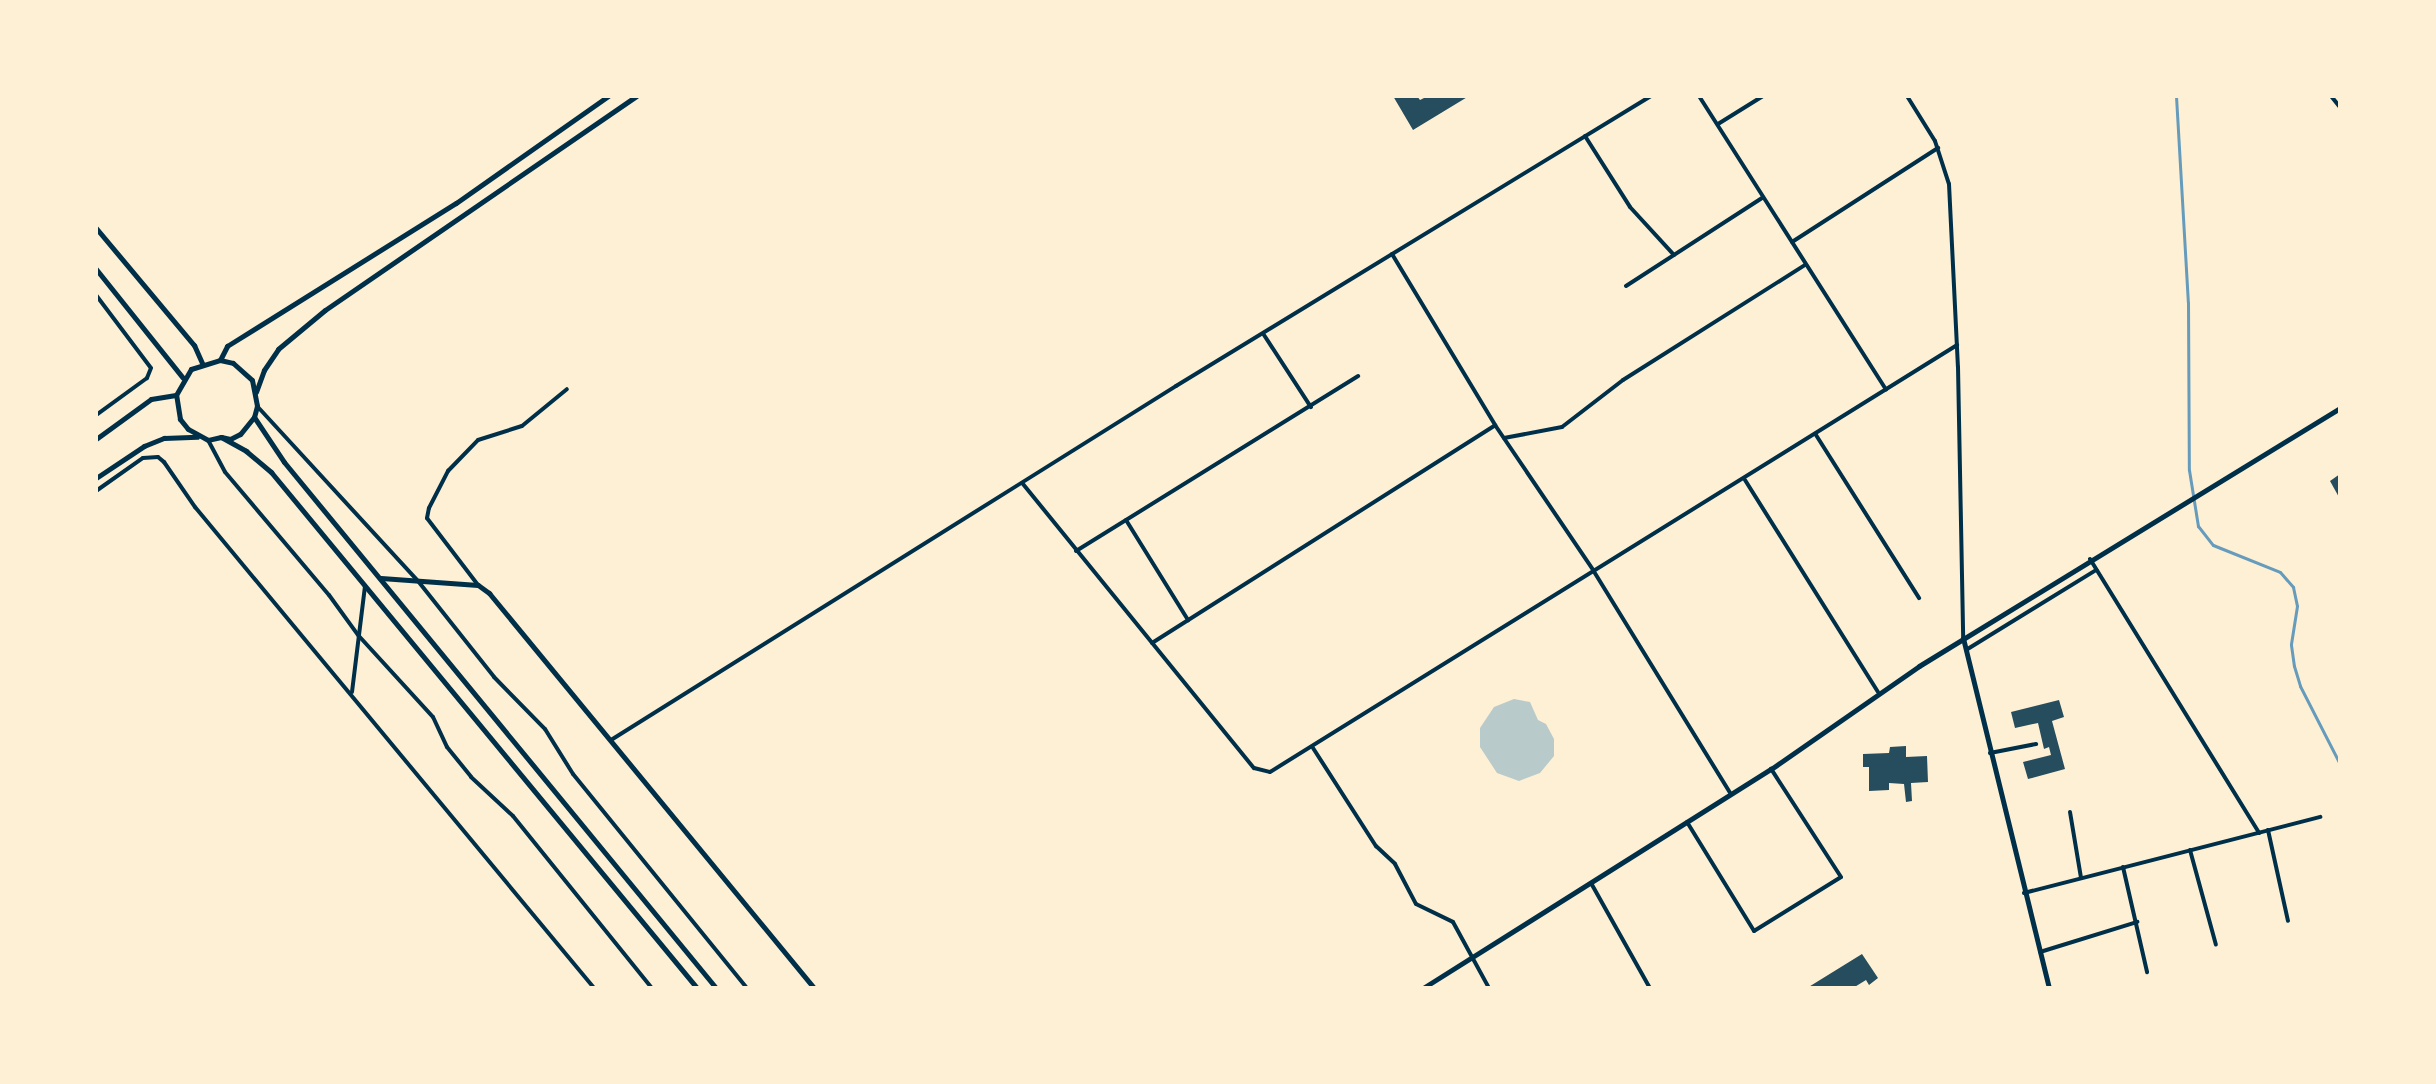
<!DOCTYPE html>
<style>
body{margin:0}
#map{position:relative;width:2436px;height:1084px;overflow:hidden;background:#fdf0d5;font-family:"Work Sans",sans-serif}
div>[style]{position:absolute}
.green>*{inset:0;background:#b9caca}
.stream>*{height:3px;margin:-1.5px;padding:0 1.5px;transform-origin:1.5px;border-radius:1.5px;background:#669bbc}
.building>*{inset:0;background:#264d5e}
.minor>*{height:4px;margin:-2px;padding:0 2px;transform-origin:2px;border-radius:2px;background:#003049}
.tertiary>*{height:5px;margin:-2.5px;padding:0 2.5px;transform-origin:2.5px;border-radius:2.5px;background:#003049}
span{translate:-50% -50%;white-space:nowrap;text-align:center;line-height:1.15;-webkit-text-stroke:6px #fdf0d5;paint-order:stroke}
.frame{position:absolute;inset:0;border:98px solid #fdf0d5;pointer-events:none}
</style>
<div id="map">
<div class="green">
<div style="clip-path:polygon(1514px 699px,1530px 702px,1538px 720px,1546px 724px,1554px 739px,1554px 756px,1540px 773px,1519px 781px,1497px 773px,1480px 747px,1480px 728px,1494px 707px)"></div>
</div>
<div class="stream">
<div style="left:2176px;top:96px;width:207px;rotate:86.7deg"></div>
<div style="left:2188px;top:303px;width:167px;rotate:89.7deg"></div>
<div style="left:2189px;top:470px;width:57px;rotate:80.9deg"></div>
<div style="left:2198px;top:526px;width:24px;rotate:52deg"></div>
<div style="left:2213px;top:545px;width:72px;rotate:21.9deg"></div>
<div style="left:2280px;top:572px;width:20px;rotate:49deg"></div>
<div style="left:2293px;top:587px;width:19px;rotate:78deg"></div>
<div style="left:2297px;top:606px;width:39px;rotate:99deg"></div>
<div style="left:2291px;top:645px;width:21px;rotate:82deg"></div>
<div style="left:2294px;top:666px;width:21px;rotate:73deg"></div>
<div style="left:2300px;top:686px;width:88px;rotate:62.9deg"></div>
</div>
<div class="building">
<div style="clip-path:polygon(1393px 96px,1417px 96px,1420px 100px,1428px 96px,1469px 96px,1413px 130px)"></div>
<div style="clip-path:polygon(2340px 474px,2340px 499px,2330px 481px)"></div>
<div style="clip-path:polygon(2059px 700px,2064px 717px,2052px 721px,2065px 769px,2028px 779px,2023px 762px,2051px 755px,2049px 747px,2044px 749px,2038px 723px,2015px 728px,2011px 712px)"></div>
<div style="clip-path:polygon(1906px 746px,1906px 757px,1927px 756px,1928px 782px,1911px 783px,1912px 801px,1906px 802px,1904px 784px,1889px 783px,1889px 790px,1869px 791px,1869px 767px,1863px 767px,1863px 754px,1889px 753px,1890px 747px)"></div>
<div style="clip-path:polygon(1862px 954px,1878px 978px,1869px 985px,1866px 980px,1853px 988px,1807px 988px)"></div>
</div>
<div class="minor">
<div style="left:1699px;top:96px;width:348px;rotate:57.5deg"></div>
<div style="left:1907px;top:96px;width:53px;rotate:58.1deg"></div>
<div style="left:1935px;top:141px;width:45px;rotate:72deg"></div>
<div style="left:1949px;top:184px;width:183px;rotate:87.2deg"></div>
<div style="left:1958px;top:367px;width:271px;rotate:88.9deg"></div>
<div style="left:2331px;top:96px;width:14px;rotate:51deg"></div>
<div style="left:1718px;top:124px;width:53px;rotate:-31.9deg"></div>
<div style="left:1585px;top:136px;width:84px;rotate:57.6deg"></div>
<div style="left:1630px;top:207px;width:65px;rotate:47.5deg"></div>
<div style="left:1792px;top:242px;width:174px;rotate:-32.8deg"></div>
<div style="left:1392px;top:254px;width:200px;rotate:58.9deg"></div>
<div style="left:1495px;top:425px;width:175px;rotate:55.9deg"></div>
<div style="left:1593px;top:570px;width:263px;rotate:58.4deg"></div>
<div style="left:1626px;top:286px;width:162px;rotate:-32.9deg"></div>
<div style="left:96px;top:295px;width:91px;rotate:53deg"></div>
<div style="left:151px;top:368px;width:11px;rotate:112deg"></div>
<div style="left:147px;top:378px;width:63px;rotate:144deg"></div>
<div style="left:1264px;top:335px;width:86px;rotate:56.9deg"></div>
<div style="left:257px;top:406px;width:238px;rotate:47.4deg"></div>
<div style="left:418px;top:581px;width:122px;rotate:51.6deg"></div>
<div style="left:494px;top:677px;width:73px;rotate:45.6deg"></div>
<div style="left:545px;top:729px;width:53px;rotate:58.1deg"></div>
<div style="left:573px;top:774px;width:276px;rotate:50.9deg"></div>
<div style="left:1816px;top:435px;width:193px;rotate:57.7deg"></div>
<div style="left:1504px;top:438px;width:59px;rotate:-10.7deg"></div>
<div style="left:1562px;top:427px;width:77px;rotate:-37.6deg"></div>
<div style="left:1623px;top:380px;width:215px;rotate:-32.3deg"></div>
<div style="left:208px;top:440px;width:36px;rotate:62deg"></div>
<div style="left:225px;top:472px;width:161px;rotate:49.8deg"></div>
<div style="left:329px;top:595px;width:49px;rotate:54.1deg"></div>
<div style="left:358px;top:635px;width:111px;rotate:47.6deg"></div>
<div style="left:433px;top:717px;width:33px;rotate:65deg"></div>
<div style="left:447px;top:747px;width:38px;rotate:51deg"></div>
<div style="left:471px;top:777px;width:57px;rotate:42.9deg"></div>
<div style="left:513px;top:816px;width:221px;rotate:51.1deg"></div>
<div style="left:1745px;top:480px;width:250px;rotate:57.9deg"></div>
<div style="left:1023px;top:484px;width:366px;rotate:50.9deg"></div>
<div style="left:1254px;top:768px;width:16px;rotate:14deg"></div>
<div style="left:1270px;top:772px;width:809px;rotate:-31.86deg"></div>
<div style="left:96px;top:491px;width:57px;rotate:-35.1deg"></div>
<div style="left:143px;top:458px;width:15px;rotate:-4deg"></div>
<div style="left:158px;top:457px;width:8px;rotate:40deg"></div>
<div style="left:164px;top:462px;width:55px;rotate:55.4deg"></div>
<div style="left:195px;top:507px;width:625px;rotate:50.32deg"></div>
<div style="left:1126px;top:520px;width:118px;rotate:58.2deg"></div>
<div style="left:1076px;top:551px;width:332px;rotate:-31.8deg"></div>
<div style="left:2090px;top:559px;width:322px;rotate:58.3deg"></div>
<div style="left:478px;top:585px;width:84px;rotate:-127.3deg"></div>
<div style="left:427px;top:518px;width:10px;rotate:-79deg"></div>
<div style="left:429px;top:508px;width:42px;rotate:-62.8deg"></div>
<div style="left:448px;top:471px;width:43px;rotate:-45.9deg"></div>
<div style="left:478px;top:440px;width:46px;rotate:-17.7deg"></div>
<div style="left:522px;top:426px;width:58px;rotate:-39.4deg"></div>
<div style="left:1152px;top:643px;width:406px;rotate:-32.4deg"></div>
<div style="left:1966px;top:650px;width:153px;rotate:-31.6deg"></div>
<div style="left:352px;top:692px;width:107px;rotate:-83deg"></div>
<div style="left:611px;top:740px;width:667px;rotate:-32.07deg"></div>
<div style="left:1176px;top:386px;width:557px;rotate:-31.41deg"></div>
<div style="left:1313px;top:748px;width:117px;rotate:57.3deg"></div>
<div style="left:1376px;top:846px;width:26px;rotate:43deg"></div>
<div style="left:1395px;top:864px;width:45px;rotate:62.3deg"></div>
<div style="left:1416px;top:904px;width:41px;rotate:25.9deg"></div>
<div style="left:1453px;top:922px;width:75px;rotate:61.4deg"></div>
<div style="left:1990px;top:753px;width:47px;rotate:-11.1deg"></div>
<div style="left:2070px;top:812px;width:67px;rotate:80.5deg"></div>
<div style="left:1687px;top:822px;width:128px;rotate:58.4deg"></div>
<div style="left:1754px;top:931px;width:102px;rotate:-31.8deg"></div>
<div style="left:1841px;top:877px;width:129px;rotate:-122.9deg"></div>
<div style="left:2268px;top:830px;width:93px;rotate:77.6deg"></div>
<div style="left:2190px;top:850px;width:98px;rotate:74.7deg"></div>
<div style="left:2123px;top:867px;width:108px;rotate:77.1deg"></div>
<div style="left:1591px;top:883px;width:120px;rotate:60.7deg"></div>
<div style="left:2024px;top:893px;width:306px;rotate:-14.4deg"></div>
<div style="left:2040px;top:952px;width:102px;rotate:-17.2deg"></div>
</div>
<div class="tertiary">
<div style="left:96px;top:228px;width:153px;rotate:50.1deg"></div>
<div style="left:194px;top:345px;width:20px;rotate:66deg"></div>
<div style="left:96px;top:269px;width:139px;rotate:51.4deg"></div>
<div style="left:220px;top:360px;width:16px;rotate:-63deg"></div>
<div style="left:227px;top:346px;width:270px;rotate:-32deg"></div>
<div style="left:456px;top:203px;width:186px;rotate:-35.1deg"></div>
<div style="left:220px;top:360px;width:13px;rotate:13deg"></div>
<div style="left:233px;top:363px;width:25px;rotate:42deg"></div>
<div style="left:252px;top:380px;width:26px;rotate:79deg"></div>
<div style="left:257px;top:406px;width:11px;rotate:105deg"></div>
<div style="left:254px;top:417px;width:22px;rotate:129deg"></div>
<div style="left:240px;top:434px;width:11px;rotate:153deg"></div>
<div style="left:230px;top:439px;width:9px;rotate:-167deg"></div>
<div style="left:221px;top:437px;width:13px;rotate:167deg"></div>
<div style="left:208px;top:440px;width:23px;rotate:-151deg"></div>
<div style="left:188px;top:429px;width:13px;rotate:-129deg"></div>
<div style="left:180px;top:419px;width:24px;rotate:-99deg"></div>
<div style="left:176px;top:395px;width:30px;rotate:-60deg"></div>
<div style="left:191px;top:369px;width:30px;rotate:-17deg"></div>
<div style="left:256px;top:392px;width:23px;rotate:-70deg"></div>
<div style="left:264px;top:370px;width:25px;rotate:-56deg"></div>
<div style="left:278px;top:349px;width:61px;rotate:-39.7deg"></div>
<div style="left:325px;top:310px;width:378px;rotate:-34.5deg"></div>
<div style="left:254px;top:417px;width:54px;rotate:56.3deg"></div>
<div style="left:284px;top:462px;width:681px;rotate:50.6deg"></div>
<div style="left:221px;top:437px;width:29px;rotate:29deg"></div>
<div style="left:246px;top:451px;width:33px;rotate:40deg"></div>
<div style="left:271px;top:472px;width:669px;rotate:50.46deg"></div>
<div style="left:96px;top:439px;width:68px;rotate:-36deg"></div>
<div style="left:151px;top:399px;width:25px;rotate:-9deg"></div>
<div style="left:96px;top:478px;width:58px;rotate:-33.7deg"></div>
<div style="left:144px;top:446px;width:22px;rotate:-22deg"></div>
<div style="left:164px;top:438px;width:33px;rotate:-2deg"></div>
<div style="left:381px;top:578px;width:97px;rotate:4.1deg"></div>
<div style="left:478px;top:585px;width:14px;rotate:36deg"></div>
<div style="left:489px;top:593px;width:512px;rotate:50.55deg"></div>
<div style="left:1963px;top:638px;width:360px;rotate:76.2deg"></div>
<div style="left:1423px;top:988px;width:411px;rotate:-32.2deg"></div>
<div style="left:1771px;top:769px;width:180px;rotate:-34.8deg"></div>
<div style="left:1919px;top:666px;width:494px;rotate:-31.5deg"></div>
</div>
<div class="frame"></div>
</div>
